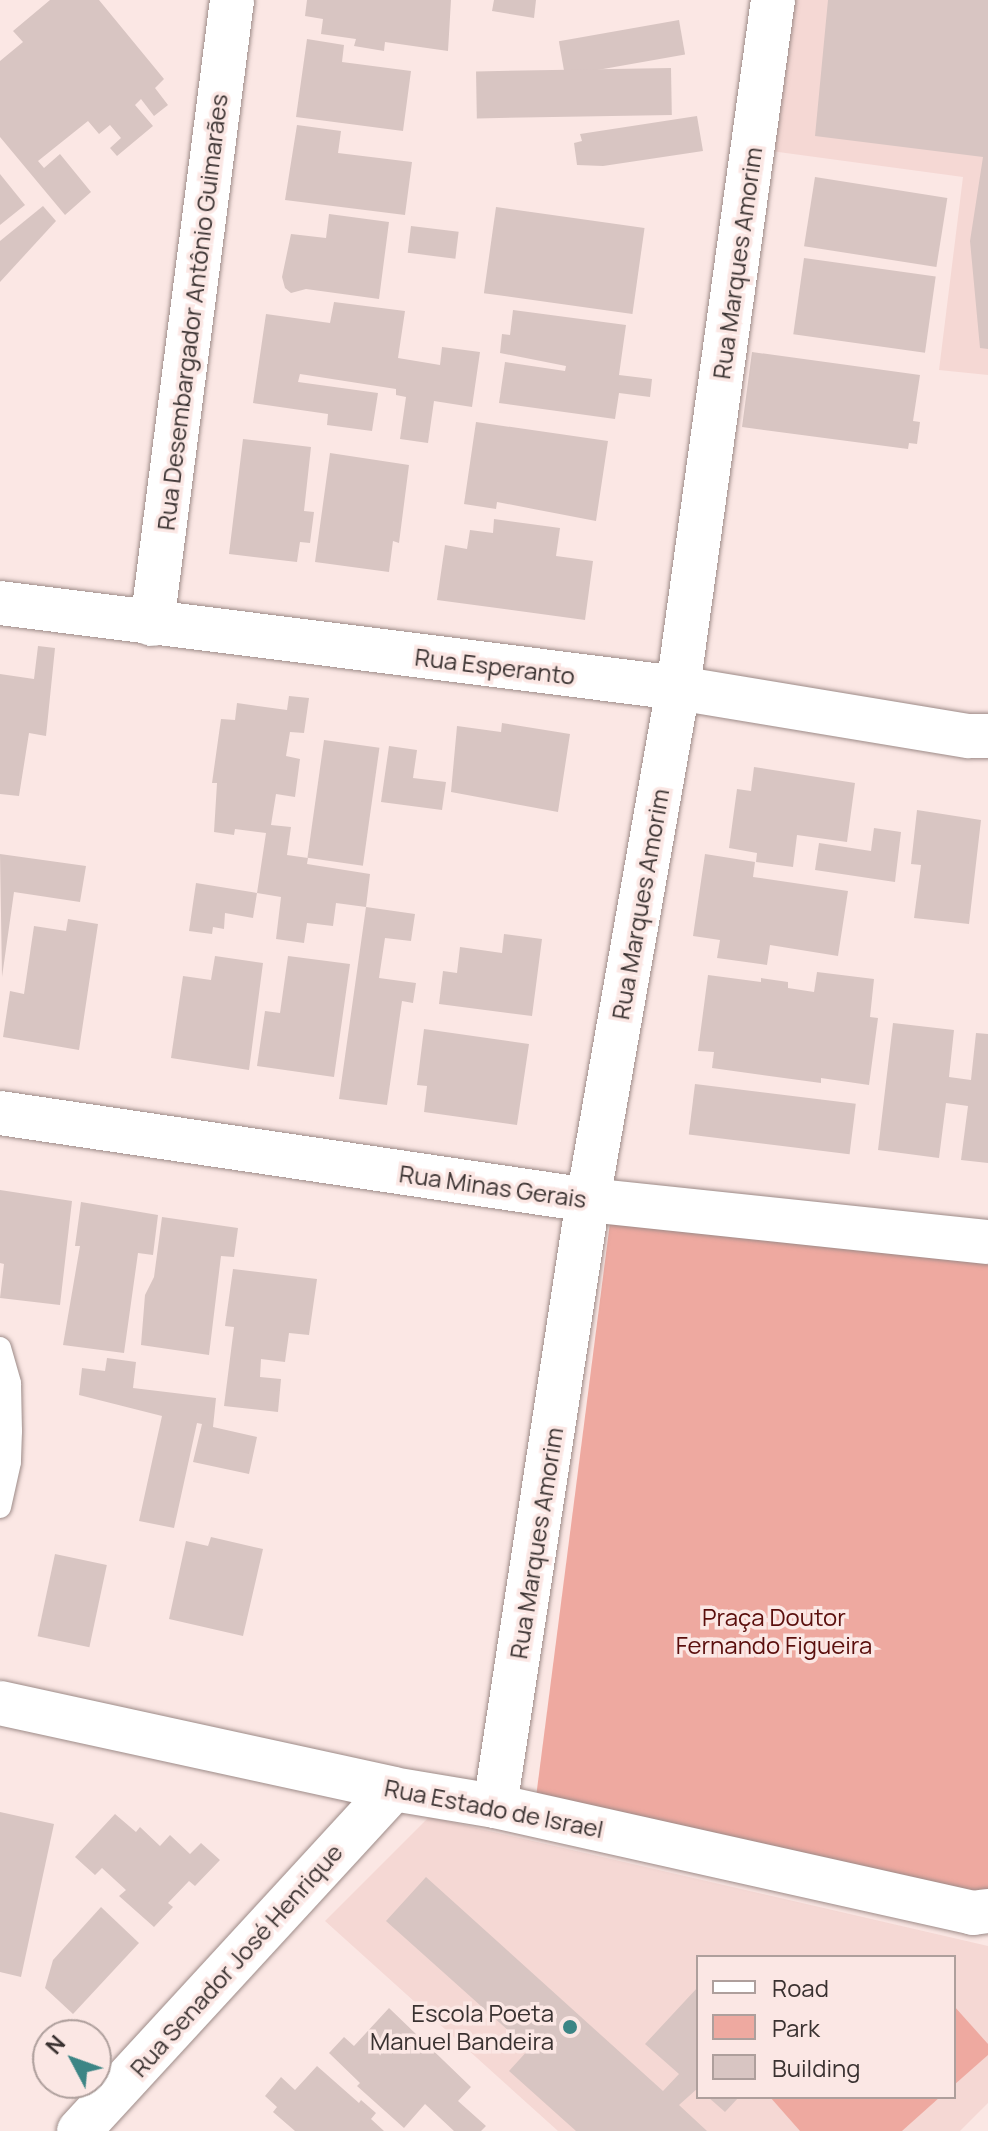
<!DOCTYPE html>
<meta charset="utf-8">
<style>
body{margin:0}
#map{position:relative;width:988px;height:2131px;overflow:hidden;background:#fbe7e4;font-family:Manrope,sans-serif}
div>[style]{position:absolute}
.built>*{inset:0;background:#f5d8d4}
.green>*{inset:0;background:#eea9a0}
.building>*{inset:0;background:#d8c5c2;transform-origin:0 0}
.roads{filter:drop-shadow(0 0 2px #9d8b88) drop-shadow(0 0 2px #9d8b88)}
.service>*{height:22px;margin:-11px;padding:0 11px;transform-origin:11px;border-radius:11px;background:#fff}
.minor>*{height:44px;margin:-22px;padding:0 22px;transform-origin:22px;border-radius:22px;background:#fff}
.tertiary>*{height:44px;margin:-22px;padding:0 22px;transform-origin:22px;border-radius:22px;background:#fff}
.dots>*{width:22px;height:22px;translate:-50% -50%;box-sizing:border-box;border:4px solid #fbe7e4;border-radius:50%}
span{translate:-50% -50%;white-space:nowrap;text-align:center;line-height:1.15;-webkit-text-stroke:7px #fbe7e4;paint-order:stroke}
.street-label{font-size:24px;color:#3a3231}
.park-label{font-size:24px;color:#5a0e0c}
.poi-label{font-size:24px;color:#3a3231}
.right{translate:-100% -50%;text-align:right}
.legend{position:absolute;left:696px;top:1955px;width:260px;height:144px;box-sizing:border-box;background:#fbe7e4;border:2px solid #ae9f9c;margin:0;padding:10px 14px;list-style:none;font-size:24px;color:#3a3231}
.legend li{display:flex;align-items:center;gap:16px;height:40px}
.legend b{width:40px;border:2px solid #ae9f9c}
.north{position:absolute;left:32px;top:2019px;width:80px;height:80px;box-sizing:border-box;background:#fbe7e4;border:2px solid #ae9f9c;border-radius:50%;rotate:311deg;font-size:22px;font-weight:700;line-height:32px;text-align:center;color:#3a3231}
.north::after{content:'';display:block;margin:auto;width:28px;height:36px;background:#3c8585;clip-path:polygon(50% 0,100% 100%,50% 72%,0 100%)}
</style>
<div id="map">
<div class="built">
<div style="clip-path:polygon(794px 0,988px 0,988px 375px,939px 370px,963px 177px,771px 151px)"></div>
<div style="clip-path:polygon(evenodd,429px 1817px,988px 1946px,988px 2103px,960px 2131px,558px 2131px,325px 1921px,429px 1817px,698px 1957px,954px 1957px,954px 2097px,698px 2097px,698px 1957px)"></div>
</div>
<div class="green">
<div style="clip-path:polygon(612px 1207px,988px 1248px,988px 1905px,535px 1805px)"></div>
<div style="clip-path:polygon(954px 2006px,988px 2044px,988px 2055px,954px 2085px)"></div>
<div style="clip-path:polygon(770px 2097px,940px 2097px,902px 2131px,800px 2131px)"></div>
</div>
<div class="building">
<div style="clip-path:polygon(50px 0,99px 0,164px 79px,155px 88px,168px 105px,154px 116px,141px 99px,135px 105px,153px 126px,117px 156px,110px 148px,121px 138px,110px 125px,99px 134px,88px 121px,38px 161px,44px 168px,60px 154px,91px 192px,65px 215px,0 137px,0 61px,23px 42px,13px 31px)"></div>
<div style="clip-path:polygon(307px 0,451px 0,448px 51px,385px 42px,384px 51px,354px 46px,356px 39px,321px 34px,323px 19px,305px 16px)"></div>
<div style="clip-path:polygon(494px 0,536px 0,534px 18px,492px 11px)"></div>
<div style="clip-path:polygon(828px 0,988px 0,988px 349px,980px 348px,970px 241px,983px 157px,815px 136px)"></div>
<div style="left:679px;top:20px;width:35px;height:122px;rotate:80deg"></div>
<div style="clip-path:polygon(307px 39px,344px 45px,342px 62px,411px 71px,403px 131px,296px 117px)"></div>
<div style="left:671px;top:68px;width:47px;height:195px;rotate:89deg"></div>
<div style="clip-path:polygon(697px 116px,703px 151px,603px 166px,577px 165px,574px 143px,582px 141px,580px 134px)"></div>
<div style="clip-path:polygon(297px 125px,341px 131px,338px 153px,412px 162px,405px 215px,285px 200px)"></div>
<div style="clip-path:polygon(0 174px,25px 205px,0 225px)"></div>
<div style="left:815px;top:177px;width:134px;height:70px;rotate:9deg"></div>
<div style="clip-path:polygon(43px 206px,56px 221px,0 282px,0 241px)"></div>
<div style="left:496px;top:207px;width:150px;height:87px;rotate:8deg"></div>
<div style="clip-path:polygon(329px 214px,389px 222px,379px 299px,306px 289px,291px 293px,285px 288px,282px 277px,291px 234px,326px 238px)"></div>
<div style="left:411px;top:226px;width:48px;height:27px;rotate:7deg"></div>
<div style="left:804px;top:258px;width:133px;height:77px;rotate:8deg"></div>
<div style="clip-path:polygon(334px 302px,405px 311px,398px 358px,440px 365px,442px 347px,480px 352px,472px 407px,434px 401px,428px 443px,400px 439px,406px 397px,396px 395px,396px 389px,300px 374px,298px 382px,378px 393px,372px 431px,327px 425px,328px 414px,253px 403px,266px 314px,330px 323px)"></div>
<div style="clip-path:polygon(513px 310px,626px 325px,619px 375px,652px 379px,650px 397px,619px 393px,615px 419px,499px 403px,505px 362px,565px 371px,566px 366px,500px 353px,502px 334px,510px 335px)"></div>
<div style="clip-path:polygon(752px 352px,920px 375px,913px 421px,920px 422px,917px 444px,909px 443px,908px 449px,742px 427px)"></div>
<div style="clip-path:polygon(476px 422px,608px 441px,596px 521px,497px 502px,496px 509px,464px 504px)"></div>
<div style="clip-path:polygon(243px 439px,311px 447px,304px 511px,314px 512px,310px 543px,300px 542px,297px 562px,229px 554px)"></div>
<div style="clip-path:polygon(330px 453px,409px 465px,399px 543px,393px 541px,389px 572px,315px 562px)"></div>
<div style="clip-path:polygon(494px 519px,560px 528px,556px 556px,593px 561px,585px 620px,437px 600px,445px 545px,467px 549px,470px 530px,493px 533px)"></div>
<div style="clip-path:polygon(38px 646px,55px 648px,46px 736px,29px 733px,19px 796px,0 794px,0 674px,34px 679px)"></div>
<div style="clip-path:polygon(289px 696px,309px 698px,304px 733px,290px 732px,286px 756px,300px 759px,295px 797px,276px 794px,271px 825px,291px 827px,287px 855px,308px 858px,307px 864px,370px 874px,366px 907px,415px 914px,411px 941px,385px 938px,379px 978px,416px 983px,413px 1003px,402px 1001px,387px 1105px,339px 1099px,366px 907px,336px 903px,333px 926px,307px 923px,304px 943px,276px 939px,281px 897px,257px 893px,266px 833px,235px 829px,234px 835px,214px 832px,217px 783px,212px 783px,221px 719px,235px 720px,237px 703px,287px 710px)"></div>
<div style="clip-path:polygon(502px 723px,570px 734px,558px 812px,451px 792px,457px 726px,501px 732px)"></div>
<div style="left:324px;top:740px;width:56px;height:119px;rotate:8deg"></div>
<div style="clip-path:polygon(389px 746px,417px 750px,413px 778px,446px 782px,442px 810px,381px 802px)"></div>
<div style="clip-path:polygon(754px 767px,855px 783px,847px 842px,797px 835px,793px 867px,756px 862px,757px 853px,729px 848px,737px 789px,751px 791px)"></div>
<div style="clip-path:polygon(917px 810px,981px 820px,969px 924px,914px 918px,921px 865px,911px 864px)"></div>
<div style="clip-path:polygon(874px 828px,901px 832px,895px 882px,815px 870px,819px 843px,871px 851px)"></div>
<div style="clip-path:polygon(0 854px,86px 866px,80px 902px,14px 892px,2px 977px)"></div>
<div style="clip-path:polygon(705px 854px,755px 862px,753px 877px,848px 891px,838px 956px,770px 945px,767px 965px,717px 958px,720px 940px,693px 936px)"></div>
<div style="clip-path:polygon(196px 883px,257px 893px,253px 918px,225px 913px,224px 929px,213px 927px,212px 934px,189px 931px)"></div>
<div style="clip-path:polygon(68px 919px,98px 924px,79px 1050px,3px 1037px,10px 991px,24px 994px,34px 926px,66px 931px)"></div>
<div style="clip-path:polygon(504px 934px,542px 939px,532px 1016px,439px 1004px,443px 971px,457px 973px,460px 947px,502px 953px)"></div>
<div style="clip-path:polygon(215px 956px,263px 963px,249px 1070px,171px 1058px,183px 976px,211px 980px)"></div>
<div style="clip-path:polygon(288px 956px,350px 964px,334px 1077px,257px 1066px,265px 1011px,280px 1013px)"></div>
<div style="clip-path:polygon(817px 972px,874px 979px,870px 1017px,878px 1018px,869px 1085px,821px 1078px,821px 1083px,712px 1068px,714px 1052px,698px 1051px,708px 975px,761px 982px,761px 978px,788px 982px,788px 988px,814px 992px)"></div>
<div style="clip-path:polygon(893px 1023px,954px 1030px,949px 1077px,971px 1080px,976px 1033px,988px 1034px,988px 1163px,961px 1160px,968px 1106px,946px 1103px,939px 1158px,878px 1150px)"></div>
<div style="clip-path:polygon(424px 1029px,529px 1044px,517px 1125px,424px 1112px,427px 1086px,417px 1085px)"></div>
<div style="left:695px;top:1084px;width:162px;height:51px;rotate:7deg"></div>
<div style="clip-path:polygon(0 1190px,72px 1201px,60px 1305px,0 1298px,4px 1264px,0 1263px)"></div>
<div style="clip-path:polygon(81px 1202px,158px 1215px,153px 1255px,138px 1253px,124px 1353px,63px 1345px,80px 1246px,75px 1246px)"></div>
<div style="clip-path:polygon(162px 1217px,238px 1228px,234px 1257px,221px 1256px,209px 1355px,141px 1345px,145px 1295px,154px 1277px)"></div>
<div style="clip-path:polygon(233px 1269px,317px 1279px,309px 1335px,289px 1333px,285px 1362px,261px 1359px,260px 1377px,281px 1379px,278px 1412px,224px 1406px,234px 1327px,225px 1326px)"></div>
<div style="clip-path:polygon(107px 1358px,136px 1362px,133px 1388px,216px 1398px,213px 1427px,257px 1437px,249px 1474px,193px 1462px,202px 1424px,197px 1423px,174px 1528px,139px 1521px,162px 1416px,79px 1395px,82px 1368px,105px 1371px)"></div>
<div style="clip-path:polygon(211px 1537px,263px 1549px,243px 1636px,169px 1619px,186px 1541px,208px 1546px)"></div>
<div style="left:55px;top:1554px;width:53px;height:84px;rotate:12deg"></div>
<div style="clip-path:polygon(0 1812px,54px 1824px,21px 1977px,0 1972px)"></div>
<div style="clip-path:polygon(115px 1814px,136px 1832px,140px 1827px,160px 1846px,170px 1835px,190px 1854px,201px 1843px,220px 1860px,195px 1886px,189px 1881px,168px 1903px,173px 1907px,154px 1927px,119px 1896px,126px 1890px,102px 1868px,95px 1875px,75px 1857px)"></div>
<div style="clip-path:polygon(426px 1877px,663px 2091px,679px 2074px,645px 2044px,698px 1987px,698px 2088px,679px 2105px,707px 2131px,576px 2131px,509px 2071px,529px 2049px,386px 1921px)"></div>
<div style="clip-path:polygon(101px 1907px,139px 1943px,73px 2014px,45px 1988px,53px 1960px)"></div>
<div style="clip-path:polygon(389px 2008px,471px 2087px,458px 2101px,486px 2126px,481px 2131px,454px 2131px,425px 2104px,404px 2128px,357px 2086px,360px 2083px,329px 2053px,344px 2037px,354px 2046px)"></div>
<div style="clip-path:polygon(317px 2066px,359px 2103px,361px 2100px,376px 2113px,371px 2119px,384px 2131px,295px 2131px,273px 2112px,277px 2107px,265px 2096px,281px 2077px,295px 2090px)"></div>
<div style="clip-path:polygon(708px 2097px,739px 2097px,725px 2112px)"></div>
</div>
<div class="roads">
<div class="service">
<div style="left:0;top:1348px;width:37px;rotate:74deg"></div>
<div style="left:10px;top:1384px;width:47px;rotate:88.8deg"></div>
<div style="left:11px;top:1431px;width:31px;rotate:92deg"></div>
<div style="left:10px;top:1462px;width:46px;rotate:102.5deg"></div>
</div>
<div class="minor">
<div style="left:0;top:603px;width:683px;rotate:7.15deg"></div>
<div style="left:678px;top:688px;width:295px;rotate:9.4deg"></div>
<div style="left:969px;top:736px;width:19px"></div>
<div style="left:152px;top:624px;width:629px;rotate:-82.69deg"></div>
<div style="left:0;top:1113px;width:594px;rotate:8.42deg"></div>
<div style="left:588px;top:1200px;width:402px;rotate:6deg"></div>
<div style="left:495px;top:1806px;width:613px;rotate:-81.28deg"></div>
<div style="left:588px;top:1200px;width:520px;rotate:-80.03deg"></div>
<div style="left:678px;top:688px;width:695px;rotate:-82.14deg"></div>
</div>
<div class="tertiary">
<div style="left:0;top:1703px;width:402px;rotate:12.3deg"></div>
<div style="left:393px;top:1789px;width:103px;rotate:9.5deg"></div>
<div style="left:495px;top:1806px;width:490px;rotate:12.6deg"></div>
<div style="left:973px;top:1913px;width:15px;rotate:-8deg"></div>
<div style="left:79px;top:2131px;width:464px;rotate:-47.4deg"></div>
</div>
</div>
<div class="dots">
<div style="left:570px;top:2027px;background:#3c8585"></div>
</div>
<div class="street-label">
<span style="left:737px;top:263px;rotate:-82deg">Rua Marques Amorim</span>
<span style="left:192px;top:312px;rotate:-83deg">Rua Desembargador Antônio Guimarães</span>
<span style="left:495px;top:666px;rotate:7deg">Rua Esperanto</span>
<span style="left:640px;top:904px;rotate:-80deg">Rua Marques Amorim</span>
<span style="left:493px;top:1186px;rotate:8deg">Rua Minas Gerais</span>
<span style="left:536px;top:1543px;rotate:-81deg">Rua Marques Amorim</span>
<span style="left:494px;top:1808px;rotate:11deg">Rua Estado de Israel</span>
<span style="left:236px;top:1960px;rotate:-48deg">Rua Senador José Henrique</span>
</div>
<div class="park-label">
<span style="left:774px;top:1631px">Praça Doutor<br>Fernando Figueira</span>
</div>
<div class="poi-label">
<span class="right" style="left:554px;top:2027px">Escola Poeta<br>Manuel Bandeira</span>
</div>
<ul class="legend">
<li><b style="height:10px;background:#fff"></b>Road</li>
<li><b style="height:22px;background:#eea9a0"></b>Park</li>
<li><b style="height:22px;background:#d8c5c2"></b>Building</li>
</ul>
<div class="north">N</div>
</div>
